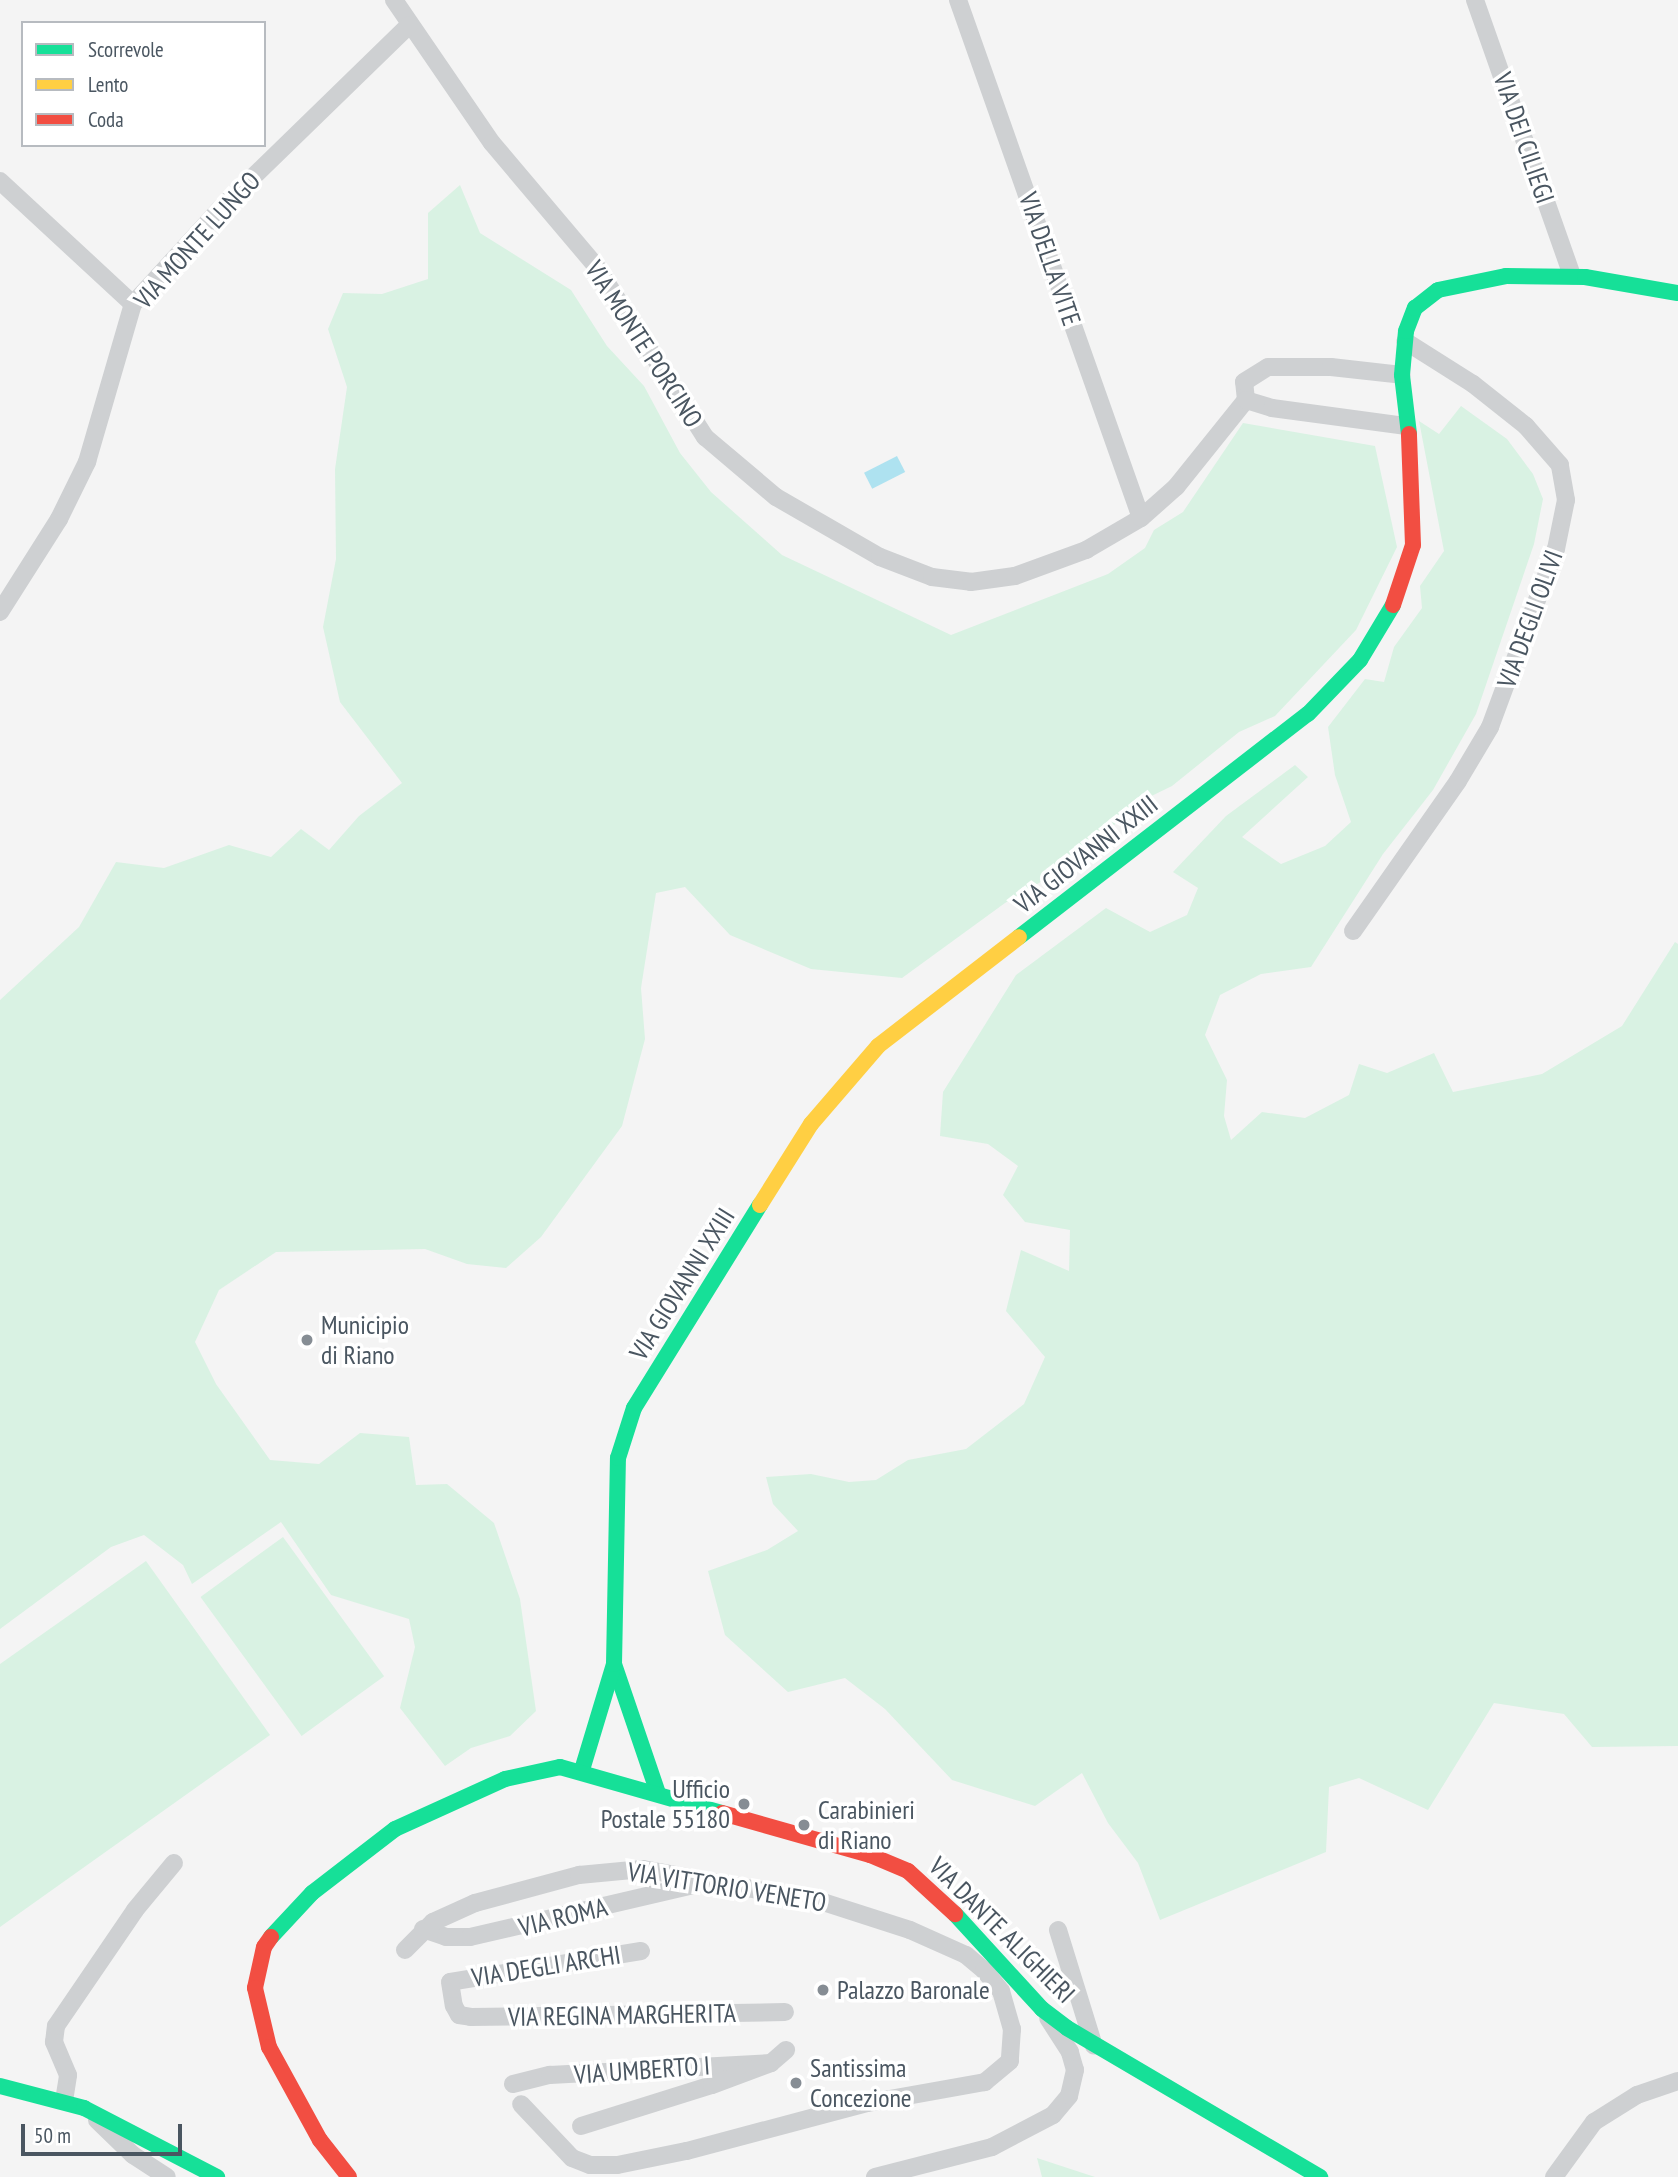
<!DOCTYPE html>
<style>
body{margin:0}
#map{position:relative;width:1678px;height:2177px;overflow:hidden;background:#f4f4f4;font-family:"PT Sans Narrow",sans-serif}
div>[style]{position:absolute}
.green>*{inset:0;background:#d9f2e3;transform-origin:0 0}
.water>*{inset:0;background:#aee2f0;transform-origin:0 0}
.street>*{height:18px;margin:-9px;padding:0 9px;transform-origin:9px;border-radius:9px;background:#ced0d2}
.fast>*{height:16px;margin:-8px;padding:0 8px;transform-origin:8px;border-radius:8px;background:#16e098}
.slow>*{height:16px;margin:-8px;padding:0 8px;transform-origin:8px;border-radius:8px;background:#ffcf43}
.jam>*{height:16px;margin:-8px;padding:0 8px;transform-origin:8px;border-radius:8px;background:#f24e42}
.dots>*{width:19px;height:19px;translate:-50% -50%;box-sizing:border-box;border:4px solid #fff;border-radius:50%}
span{translate:-50% -50%;white-space:nowrap;text-align:center;line-height:1.15;-webkit-text-stroke:7px #fff;paint-order:stroke}
.street-label{font-size:26px;color:#4a5661}
.poi-label{font-size:26px;color:#4a5661}
.left{translate:0 -50%;text-align:left}
.right{translate:-100% -50%;text-align:right}
.legend{position:absolute;left:21px;top:21px;width:245px;height:126px;box-sizing:border-box;background:#fff;border:2px solid #b7bbc0;margin:0;padding:9px 12px;list-style:none;font-size:21px;color:#4a5661}
.legend li{display:flex;align-items:center;gap:14px;height:35px}
.legend b{width:35px;border:2px solid #b7bbc0}
.scale{position:absolute;left:21px;top:2124px;width:161px;height:32px;box-sizing:border-box;border:4px solid #4a5661;border-top:0;padding-left:9px;font-size:21px;line-height:24px;white-space:nowrap;color:#4a5661;-webkit-text-stroke:5px #fff;paint-order:stroke}
</style>
<div id="map">
<div class="green">
<div style="clip-path:polygon(460px 185px,480px 233px,571px 290px,607px 346px,644px 386px,680px 453px,711px 492px,782px 555px,951px 635px,1108px 574px,1145px 548px,1154px 530px,1183px 512px,1243px 423px,1375px 446px,1397px 547px,1356px 630px,1275px 716px,1239px 732px,1172px 786px,1133px 805px,1101px 839px,1056px 873px,1005px 903px,902px 978px,811px 969px,730px 935px,685px 887px,656px 893px,641px 988px,645px 1039px,622px 1126px,541px 1237px,506px 1268px,467px 1264px,425px 1249px,276px 1252px,219px 1290px,195px 1342px,216px 1384px,270px 1460px,319px 1464px,360px 1433px,409px 1437px,416px 1485px,447px 1484px,494px 1523px,520px 1599px,536px 1711px,510px 1736px,471px 1748px,445px 1766px,400px 1708px,415px 1647px,409px 1619px,331px 1595px,281px 1522px,192px 1584px,183px 1565px,144px 1535px,111px 1547px,0 1629px,0 1000px,79px 927px,116px 862px,164px 868px,229px 845px,271px 857px,301px 829px,329px 850px,359px 816px,402px 783px,340px 702px,323px 627px,336px 559px,335px 469px,347px 387px,328px 329px,343px 293px,382px 294px,428px 279px,428px 213px)"></div>
<div style="clip-path:polygon(1461px 406px,1507px 439px,1533px 474px,1543px 499px,1534px 544px,1476px 714px,1433px 790px,1383px 854px,1311px 967px,1261px 974px,1220px 995px,1205px 1035px,1227px 1080px,1224px 1116px,1231px 1140px,1262px 1112px,1305px 1118px,1349px 1095px,1359px 1064px,1387px 1073px,1434px 1053px,1453px 1092px,1542px 1074px,1622px 1026px,1675px 942px,1678px 944px,1678px 1746px,1592px 1747px,1564px 1714px,1494px 1703px,1428px 1810px,1359px 1778px,1329px 1787px,1326px 1852px,1160px 1920px,1138px 1863px,1108px 1823px,1082px 1773px,1035px 1806px,952px 1780px,885px 1709px,845px 1678px,788px 1692px,725px 1635px,708px 1571px,767px 1550px,798px 1531px,773px 1504px,766px 1477px,811px 1474px,849px 1482px,876px 1480px,908px 1460px,966px 1449px,1024px 1404px,1045px 1357px,1006px 1311px,1021px 1250px,1069px 1271px,1070px 1230px,1025px 1222px,1003px 1195px,1018px 1166px,988px 1144px,940px 1136px,943px 1092px,1016px 975px,1106px 908px,1150px 932px,1187px 915px,1198px 888px,1173px 872px,1226px 816px,1295px 765px,1308px 777px,1242px 837px,1281px 864px,1325px 846px,1351px 822px,1335px 775px,1328px 727px,1365px 679px,1384px 682px,1394px 647px,1422px 608px,1420px 586px,1444px 551px,1419px 421px,1439px 434px)"></div>
<div style="left:283px;top:1537px;width:172px;height:102px;rotate:54deg"></div>
<div style="clip-path:polygon(146px 1561px,270px 1735px,0 1927px,0 1664px)"></div>
<div style="clip-path:polygon(1037px 2158px,1095px 2177px,1042px 2177px)"></div>
</div>
<div class="water">
<div style="left:897px;top:456px;width:18px;height:37px;rotate:63deg"></div>
</div>
<div class="street">
<div style="left:394px;top:0;width:173px;rotate:55.6deg"></div>
<div style="left:492px;top:143px;width:161px;rotate:49.8deg"></div>
<div style="left:596px;top:266px;width:203px;rotate:57.5deg"></div>
<div style="left:705px;top:437px;width:93px;rotate:40.2deg"></div>
<div style="left:776px;top:497px;width:120px;rotate:30deg"></div>
<div style="left:880px;top:557px;width:56px;rotate:21deg"></div>
<div style="left:932px;top:577px;width:39px;rotate:7deg"></div>
<div style="left:971px;top:582px;width:44px;rotate:-7.8deg"></div>
<div style="left:1015px;top:576px;width:76px;rotate:-20.1deg"></div>
<div style="left:1086px;top:550px;width:64px;rotate:-30.2deg"></div>
<div style="left:1141px;top:518px;width:47px;rotate:-41.5deg"></div>
<div style="left:1176px;top:487px;width:112px;rotate:-51.2deg"></div>
<div style="left:958px;top:0;width:549px;rotate:70.54deg"></div>
<div style="left:1475px;top:0;width:292px;rotate:70.6deg"></div>
<div style="left:0;top:181px;width:181px;rotate:42.8deg"></div>
<div style="left:1246px;top:400px;width:18px;rotate:-96deg"></div>
<div style="left:1244px;top:382px;width:28px;rotate:-32deg"></div>
<div style="left:1268px;top:367px;width:63px"></div>
<div style="left:1331px;top:367px;width:71px;rotate:6.4deg"></div>
<div style="left:1246px;top:400px;width:27px;rotate:17deg"></div>
<div style="left:1272px;top:408px;width:134px;rotate:7.7deg"></div>
<div style="left:0;top:612px;width:110px;rotate:-57.6deg"></div>
<div style="left:59px;top:519px;width:64px;rotate:-63.8deg"></div>
<div style="left:87px;top:462px;width:165px;rotate:-73.8deg"></div>
<div style="left:133px;top:304px;width:127px;rotate:-47.5deg"></div>
<div style="left:219px;top:210px;width:265px;rotate:-44.2deg"></div>
<div style="left:1353px;top:931px;width:183px;rotate:-55deg"></div>
<div style="left:1458px;top:781px;width:63px;rotate:-59.3deg"></div>
<div style="left:1490px;top:727px;width:190px;rotate:-69.7deg"></div>
<div style="left:1556px;top:549px;width:50px;rotate:-78.5deg"></div>
<div style="left:1566px;top:500px;width:36px;rotate:-100deg"></div>
<div style="left:1560px;top:465px;width:52px;rotate:-131.1deg"></div>
<div style="left:1526px;top:426px;width:68px;rotate:-141.6deg"></div>
<div style="left:1473px;top:384px;width:80px;rotate:-147.7deg"></div>
<div style="left:423px;top:1929px;width:24px;rotate:19deg"></div>
<div style="left:446px;top:1937px;width:24px"></div>
<div style="left:470px;top:1937px;width:234px;rotate:-13.1deg"></div>
<div style="left:1058px;top:1930px;width:121px;rotate:72.8deg"></div>
<div style="left:405px;top:1950px;width:40px;rotate:-45deg"></div>
<div style="left:433px;top:1922px;width:46px;rotate:-24.3deg"></div>
<div style="left:475px;top:1903px;width:108px;rotate:-15.1deg"></div>
<div style="left:579px;top:1875px;width:64px;rotate:-5.4deg"></div>
<div style="left:643px;top:1869px;width:183px;rotate:10.4deg"></div>
<div style="left:823px;top:1902px;width:91px;rotate:17.8deg"></div>
<div style="left:910px;top:1930px;width:61px;rotate:24.1deg"></div>
<div style="left:966px;top:1955px;width:23px;rotate:40deg"></div>
<div style="left:984px;top:1970px;width:27px;rotate:51deg"></div>
<div style="left:1001px;top:1991px;width:40px;rotate:74deg"></div>
<div style="left:1012px;top:2029px;width:32px;rotate:94deg"></div>
<div style="left:1010px;top:2061px;width:33px;rotate:140deg"></div>
<div style="left:985px;top:2082px;width:120px;rotate:169.9deg"></div>
<div style="left:867px;top:2103px;width:187px;rotate:165.1deg"></div>
<div style="left:686px;top:2151px;width:70px;rotate:168.5deg"></div>
<div style="left:617px;top:2165px;width:27px;rotate:180deg"></div>
<div style="left:590px;top:2165px;width:19px;rotate:-159deg"></div>
<div style="left:572px;top:2158px;width:74px;rotate:-133.4deg"></div>
<div style="left:641px;top:1951px;width:193px;rotate:170.8deg"></div>
<div style="left:450px;top:1982px;width:24px;rotate:81deg"></div>
<div style="left:454px;top:2006px;width:10px;rotate:61deg"></div>
<div style="left:459px;top:2015px;width:12px;rotate:9deg"></div>
<div style="left:471px;top:2017px;width:314px;rotate:-0.9deg"></div>
<div style="left:513px;top:2084px;width:38px;rotate:-14deg"></div>
<div style="left:550px;top:2075px;width:221px;rotate:-3.1deg"></div>
<div style="left:64px;top:2101px;width:26px;rotate:-81deg"></div>
<div style="left:68px;top:2075px;width:36px;rotate:-113deg"></div>
<div style="left:54px;top:2042px;width:16px;rotate:-83deg"></div>
<div style="left:56px;top:2026px;width:140px;rotate:-55.7deg"></div>
<div style="left:135px;top:1910px;width:61px;rotate:-50.3deg"></div>
<div style="left:97px;top:2120px;width:50px;rotate:44.2deg"></div>
<div style="left:133px;top:2155px;width:40px;rotate:32.9deg"></div>
<div style="left:581px;top:2126px;width:137px;rotate:-17.4deg"></div>
<div style="left:712px;top:2085px;width:63px;rotate:-20.4deg"></div>
<div style="left:771px;top:2063px;width:20px;rotate:-41deg"></div>
<div style="left:875px;top:2177px;width:121px;rotate:-14.4deg"></div>
<div style="left:992px;top:2147px;width:69px;rotate:-27.7deg"></div>
<div style="left:1053px;top:2115px;width:25px;rotate:-50deg"></div>
<div style="left:1069px;top:2096px;width:27px;rotate:-77deg"></div>
<div style="left:1075px;top:2070px;width:19px;rotate:-106deg"></div>
<div style="left:1070px;top:2052px;width:40px;rotate:-122.9deg"></div>
<div style="left:1554px;top:2177px;width:68px;rotate:-54deg"></div>
<div style="left:1594px;top:2122px;width:51px;rotate:-32.1deg"></div>
<div style="left:1637px;top:2095px;width:43px;rotate:-18.9deg"></div>
</div>
<div class="fast">
<div style="left:1409px;top:434px;width:59px;rotate:-96.8deg"></div>
<div style="left:1402px;top:375px;width:44px;rotate:-84.8deg"></div>
<div style="left:1406px;top:331px;width:25px;rotate:-69deg"></div>
<div style="left:1415px;top:308px;width:29px;rotate:-38deg"></div>
<div style="left:1438px;top:290px;width:69px;rotate:-11.6deg"></div>
<div style="left:1506px;top:276px;width:79px;rotate:0.7deg"></div>
<div style="left:1585px;top:277px;width:94px;rotate:9.8deg"></div>
<div style="left:1019px;top:937px;width:365px;rotate:-37.7deg"></div>
<div style="left:1308px;top:714px;width:75px;rotate:-46.1deg"></div>
<div style="left:1360px;top:660px;width:64px;rotate:-59deg"></div>
<div style="left:614px;top:1664px;width:136px;rotate:71.2deg"></div>
<div style="left:582px;top:1770px;width:111px;rotate:-73.2deg"></div>
<div style="left:614px;top:1664px;width:206px;rotate:-88.9deg"></div>
<div style="left:618px;top:1458px;width:52px;rotate:-72.3deg"></div>
<div style="left:634px;top:1408px;width:239px;rotate:-58.2deg"></div>
<div style="left:955px;top:1914px;width:129px;rotate:47.5deg"></div>
<div style="left:1042px;top:2009px;width:31px;rotate:37deg"></div>
<div style="left:1067px;top:2028px;width:294px;rotate:30.5deg"></div>
<div style="left:271px;top:1937px;width:60px;rotate:-47deg"></div>
<div style="left:312px;top:1893px;width:105px;rotate:-37.6deg"></div>
<div style="left:395px;top:1829px;width:121px;rotate:-24.4deg"></div>
<div style="left:505px;top:1779px;width:56px;rotate:-12.3deg"></div>
<div style="left:560px;top:1767px;width:168px;rotate:15.9deg"></div>
<div style="left:0;top:2086px;width:87px;rotate:14.7deg"></div>
<div style="left:84px;top:2108px;width:150px;rotate:27.4deg"></div>
</div>
<div class="slow">
<div style="left:760px;top:1205px;width:96px;rotate:-57.8deg"></div>
<div style="left:811px;top:1124px;width:103px;rotate:-49.3deg"></div>
<div style="left:878px;top:1046px;width:178px;rotate:-37.7deg"></div>
</div>
<div class="jam">
<div style="left:1393px;top:605px;width:63px;rotate:-71.6deg"></div>
<div style="left:1413px;top:545px;width:111px;rotate:-92.1deg"></div>
<div style="left:722px;top:1813px;width:154px;rotate:15.8deg"></div>
<div style="left:870px;top:1855px;width:41px;rotate:22.8deg"></div>
<div style="left:908px;top:1871px;width:64px;rotate:42.5deg"></div>
<div style="left:271px;top:1937px;width:12px;rotate:125deg"></div>
<div style="left:264px;top:1947px;width:42px;rotate:102.4deg"></div>
<div style="left:255px;top:1988px;width:61px;rotate:76.7deg"></div>
<div style="left:269px;top:2047px;width:106px;rotate:61.3deg"></div>
<div style="left:320px;top:2140px;width:47px;rotate:51.9deg"></div>
</div>
<div class="dots">
<div style="left:307px;top:1340px;background:#868d94"></div>
<div style="left:744px;top:1804px;background:#868d94"></div>
<div style="left:804px;top:1825px;background:#868d94"></div>
<div style="left:823px;top:1990px;background:#868d94"></div>
<div style="left:796px;top:2083px;background:#868d94"></div>
</div>
<div class="street-label">
<span style="left:1524px;top:138px;rotate:71deg">VIA DEI CILIEGI</span>
<span style="left:197px;top:240px;rotate:-48deg">VIA MONTE LUNGO</span>
<span style="left:1050px;top:259px;rotate:71deg">VIA DELLA VITE</span>
<span style="left:644px;top:344px;rotate:57deg">VIA MONTE PORCINO</span>
<span style="left:1530px;top:619px;rotate:-70deg">VIA DEGLI OLIVI</span>
<span style="left:1086px;top:854px;rotate:-38deg">VIA GIOVANNI XXIII</span>
<span style="left:682px;top:1284px;rotate:-58deg">VIA GIOVANNI XXIII</span>
<span style="left:727px;top:1887px;rotate:9deg">VIA VITTORIO VENETO</span>
<span style="left:563px;top:1917px;rotate:-14deg">VIA ROMA</span>
<span style="left:1002px;top:1930px;rotate:45deg">VIA DANTE ALIGHIERI</span>
<span style="left:546px;top:1966px;rotate:-9deg">VIA DEGLI ARCHI</span>
<span style="left:622px;top:2015px;rotate:-1deg">VIA REGINA MARGHERITA</span>
<span style="left:642px;top:2070px;rotate:-4deg">VIA UMBERTO I</span>
</div>
<div class="poi-label">
<span class="left" style="left:321px;top:1340px">Municipio<br>di Riano</span>
<span class="right" style="left:730px;top:1804px">Ufficio<br>Postale 55180</span>
<span class="left" style="left:818px;top:1825px">Carabinieri<br>di Riano</span>
<span class="left" style="left:837px;top:1990px">Palazzo Baronale</span>
<span class="left" style="left:810px;top:2083px">Santissima<br>Concezione</span>
</div>
<ul class="legend">
<li><b style="height:9px;background:#16e098"></b>Scorrevole</li>
<li><b style="height:9px;background:#ffcf43"></b>Lento</li>
<li><b style="height:9px;background:#f24e42"></b>Coda</li>
</ul>
<div class="scale">50 m</div>
</div>
